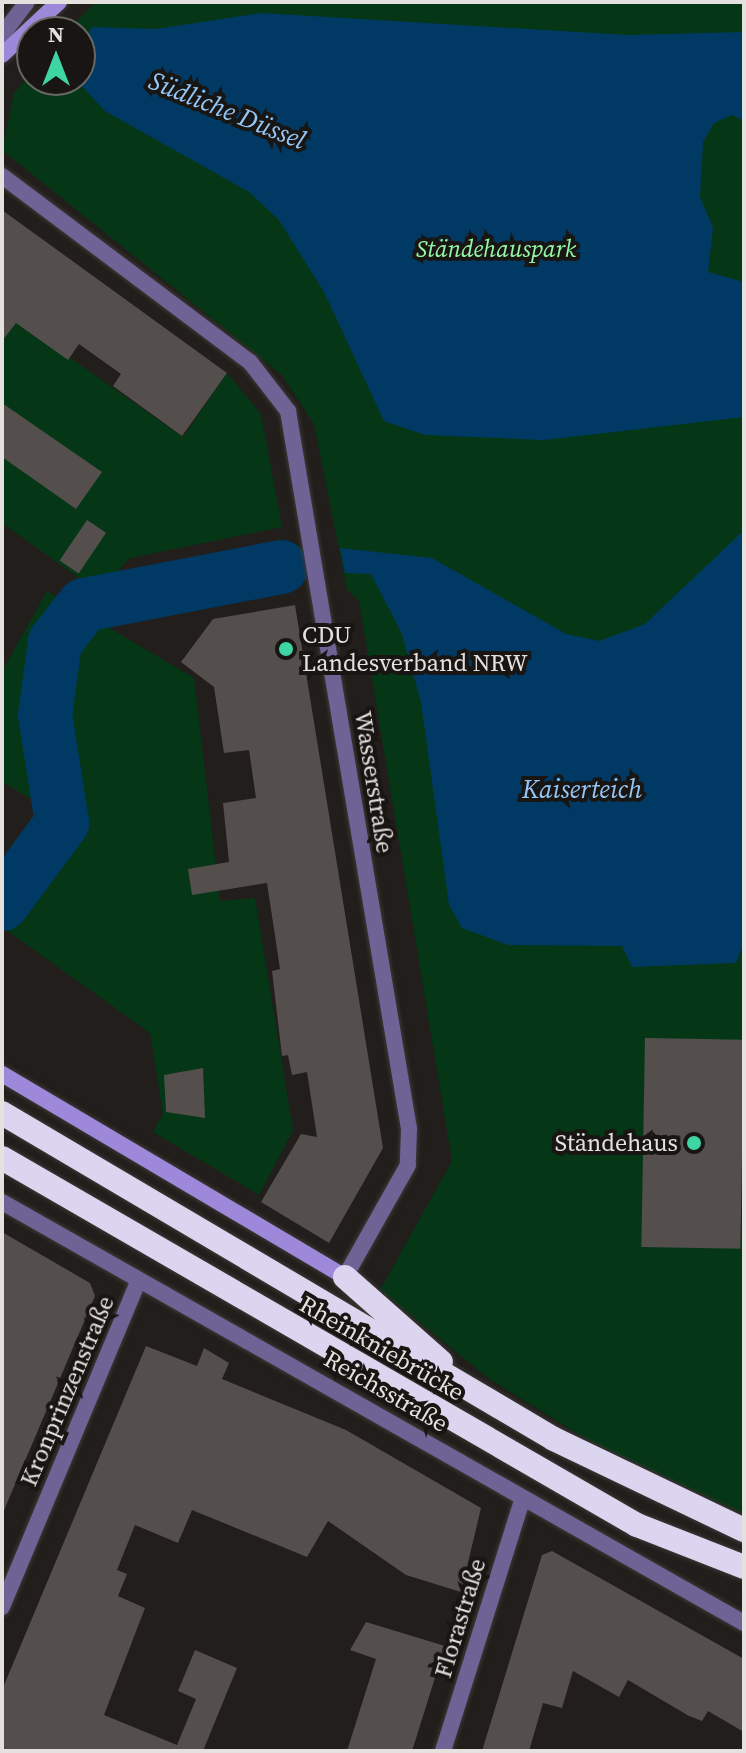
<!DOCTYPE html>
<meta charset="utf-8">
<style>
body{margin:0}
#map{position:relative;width:746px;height:1753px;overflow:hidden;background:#211e1b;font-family:"Source Serif 4",serif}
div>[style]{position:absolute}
.green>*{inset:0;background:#053616}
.water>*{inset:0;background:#003a64}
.river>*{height:54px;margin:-27px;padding:0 27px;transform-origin:27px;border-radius:27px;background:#003a64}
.building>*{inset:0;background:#544f4d;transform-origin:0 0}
.roads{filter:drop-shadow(0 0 2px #3c3936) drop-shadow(0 0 2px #3c3936)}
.street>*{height:16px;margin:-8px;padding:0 8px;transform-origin:8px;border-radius:8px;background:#6f6295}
.secondary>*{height:16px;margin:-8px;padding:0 8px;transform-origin:8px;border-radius:8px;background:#9d88d9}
.highway>*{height:24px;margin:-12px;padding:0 12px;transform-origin:12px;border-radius:12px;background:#dbd5ef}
.dots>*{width:22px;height:22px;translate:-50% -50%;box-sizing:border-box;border:4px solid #181512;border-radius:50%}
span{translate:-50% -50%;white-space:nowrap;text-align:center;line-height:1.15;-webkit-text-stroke:8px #181512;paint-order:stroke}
.park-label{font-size:24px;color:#93f8a9;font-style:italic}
.poi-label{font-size:24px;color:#e4e1df}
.left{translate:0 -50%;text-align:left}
.right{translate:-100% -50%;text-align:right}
.street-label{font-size:24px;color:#e4e1df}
.water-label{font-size:26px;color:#94c6f7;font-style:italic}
.frame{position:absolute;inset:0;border:4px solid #e4e1df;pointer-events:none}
.north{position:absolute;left:16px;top:16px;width:80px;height:80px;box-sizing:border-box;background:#181512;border:2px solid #6a6764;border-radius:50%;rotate:0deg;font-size:22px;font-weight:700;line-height:32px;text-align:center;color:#e4e1df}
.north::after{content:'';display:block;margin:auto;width:28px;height:36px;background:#3ed4a3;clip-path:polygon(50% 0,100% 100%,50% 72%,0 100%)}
</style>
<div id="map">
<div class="green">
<div style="clip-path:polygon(96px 2px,744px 2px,744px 1514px,591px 1442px,488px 1378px,380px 1290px,452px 1161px,359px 601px,347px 590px,314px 424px,282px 375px,2px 150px,14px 93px,32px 72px,32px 80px,80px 80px,80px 32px,66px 32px)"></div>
<div style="clip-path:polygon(2px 310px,183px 437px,227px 373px,261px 414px,282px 527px,130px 558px,111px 578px,86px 583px,2px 523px)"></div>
<div style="clip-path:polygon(47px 591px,194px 678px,220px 901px,255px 898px,293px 1130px,259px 1195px,153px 1132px,163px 1114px,150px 1033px,2px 927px,2px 897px,53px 812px,2px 782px,2px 671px)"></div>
</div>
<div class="water">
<div style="clip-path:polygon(261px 13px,627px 35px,744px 32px,744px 121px,732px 115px,714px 123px,703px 142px,700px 197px,713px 228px,708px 272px,744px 282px,744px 417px,544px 440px,425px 435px,384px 421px,324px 292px,279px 220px,249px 192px,105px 111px,76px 80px,80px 46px,92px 27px,156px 29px)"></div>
<div style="clip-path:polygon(744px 530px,744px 942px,736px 963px,632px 967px,622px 946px,508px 945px,462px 928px,449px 905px,421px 702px,402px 634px,371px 574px,345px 573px,340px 548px,432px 558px,566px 634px,599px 641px,645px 624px)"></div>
</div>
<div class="river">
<div style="left:2px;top:904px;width:101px;rotate:-53.5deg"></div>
<div style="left:62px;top:823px;width:109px;rotate:-98.9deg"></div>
<div style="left:45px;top:715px;width:74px;rotate:-82.2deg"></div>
<div style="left:55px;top:642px;width:47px;rotate:-51.9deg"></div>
<div style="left:84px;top:605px;width:201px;rotate:-10.9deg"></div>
</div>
<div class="building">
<div style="clip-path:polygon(2px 210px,227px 373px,182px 436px,113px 386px,121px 374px,79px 344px,68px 360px,16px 323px,2px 341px)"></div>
<div style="clip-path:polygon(2px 403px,102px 472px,76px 509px,2px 457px)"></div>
<div style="left:87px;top:520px;width:23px;height:49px;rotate:34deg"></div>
<div style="clip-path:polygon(295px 605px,383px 1148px,329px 1243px,261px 1202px,301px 1134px,317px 1137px,307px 1072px,292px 1075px,288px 1055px,282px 1056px,272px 971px,280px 969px,267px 883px,192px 895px,188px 869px,229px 862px,223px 803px,256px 798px,249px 750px,224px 753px,214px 687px,181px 662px,213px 619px)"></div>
<div style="left:645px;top:1038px;width:99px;height:209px;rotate:1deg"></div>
<div style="clip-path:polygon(203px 1068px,205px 1118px,166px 1112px,164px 1075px)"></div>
<div style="clip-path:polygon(2px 1232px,90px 1283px,95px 1296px,2px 1515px)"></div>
<div style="clip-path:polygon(146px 1346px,197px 1366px,204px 1348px,229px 1363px,222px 1379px,346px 1430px,481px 1508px,461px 1592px,406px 1575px,328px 1521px,307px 1557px,192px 1510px,178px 1543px,135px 1525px,117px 1570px,127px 1574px,118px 1596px,145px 1608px,104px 1715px,177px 1745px,196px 1699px,178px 1691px,195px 1650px,237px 1668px,203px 1751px,2px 1751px,2px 1690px)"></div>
<div style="clip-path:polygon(552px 1551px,744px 1659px,744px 1732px,708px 1711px,702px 1721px,689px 1716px,628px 1680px,619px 1697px,573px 1671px,562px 1708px,543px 1703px,529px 1751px,482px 1751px,542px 1555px)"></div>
<div style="clip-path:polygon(366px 1622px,445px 1646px,412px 1751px,347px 1751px,376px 1659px,350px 1650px)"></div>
</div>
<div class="roads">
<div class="street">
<div style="left:2px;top:35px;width:41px;rotate:-52.9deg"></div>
<div style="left:2px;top:176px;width:310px;rotate:36.9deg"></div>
<div style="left:250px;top:362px;width:62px;rotate:52.2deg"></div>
<div style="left:288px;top:411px;width:728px;rotate:80.43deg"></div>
<div style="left:409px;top:1129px;width:36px;rotate:92deg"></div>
<div style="left:408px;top:1165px;width:129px;rotate:119.4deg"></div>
<div style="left:2px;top:1202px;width:853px;rotate:29.57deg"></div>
<div style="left:2px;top:1607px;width:352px;rotate:-67.3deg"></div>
<div style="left:443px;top:1751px;width:263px;rotate:-72.5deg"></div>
</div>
<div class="secondary">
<div style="left:2px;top:55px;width:78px;rotate:-42.9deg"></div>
<div style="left:2px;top:1074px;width:399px;rotate:30.6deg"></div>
</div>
<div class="highway">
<div style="left:2px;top:1113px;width:641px;rotate:30.57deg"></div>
<div style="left:554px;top:1439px;width:211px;rotate:25.6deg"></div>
<div style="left:2px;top:1158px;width:733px;rotate:30.03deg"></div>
<div style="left:637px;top:1525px;width:115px;rotate:21.4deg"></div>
<div style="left:345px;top:1277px;width:128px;rotate:41.5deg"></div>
</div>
</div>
<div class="dots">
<div style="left:286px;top:649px;background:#3ed4a3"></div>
<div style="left:694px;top:1143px;background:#3ed4a3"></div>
</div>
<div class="park-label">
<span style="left:496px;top:249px">Ständehauspark</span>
</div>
<div class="poi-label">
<span class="left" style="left:302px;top:649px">CDU<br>Landesverband NRW</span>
<span class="right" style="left:678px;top:1143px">Ständehaus</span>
</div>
<div class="street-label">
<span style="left:374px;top:782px;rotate:81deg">Wasserstraße</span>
<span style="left:382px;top:1348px;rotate:30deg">Rheinkniebrücke</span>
<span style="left:67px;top:1391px;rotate:-67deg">Kronprinzenstraße</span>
<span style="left:386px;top:1391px;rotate:30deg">Reichsstraße</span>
<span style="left:460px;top:1618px;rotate:-73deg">Florastraße</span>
</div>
<div class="water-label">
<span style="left:227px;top:111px;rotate:22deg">Südliche Düssel</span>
<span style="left:582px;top:790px">Kaiserteich</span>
</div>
<div class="frame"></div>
<div class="north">N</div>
</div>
